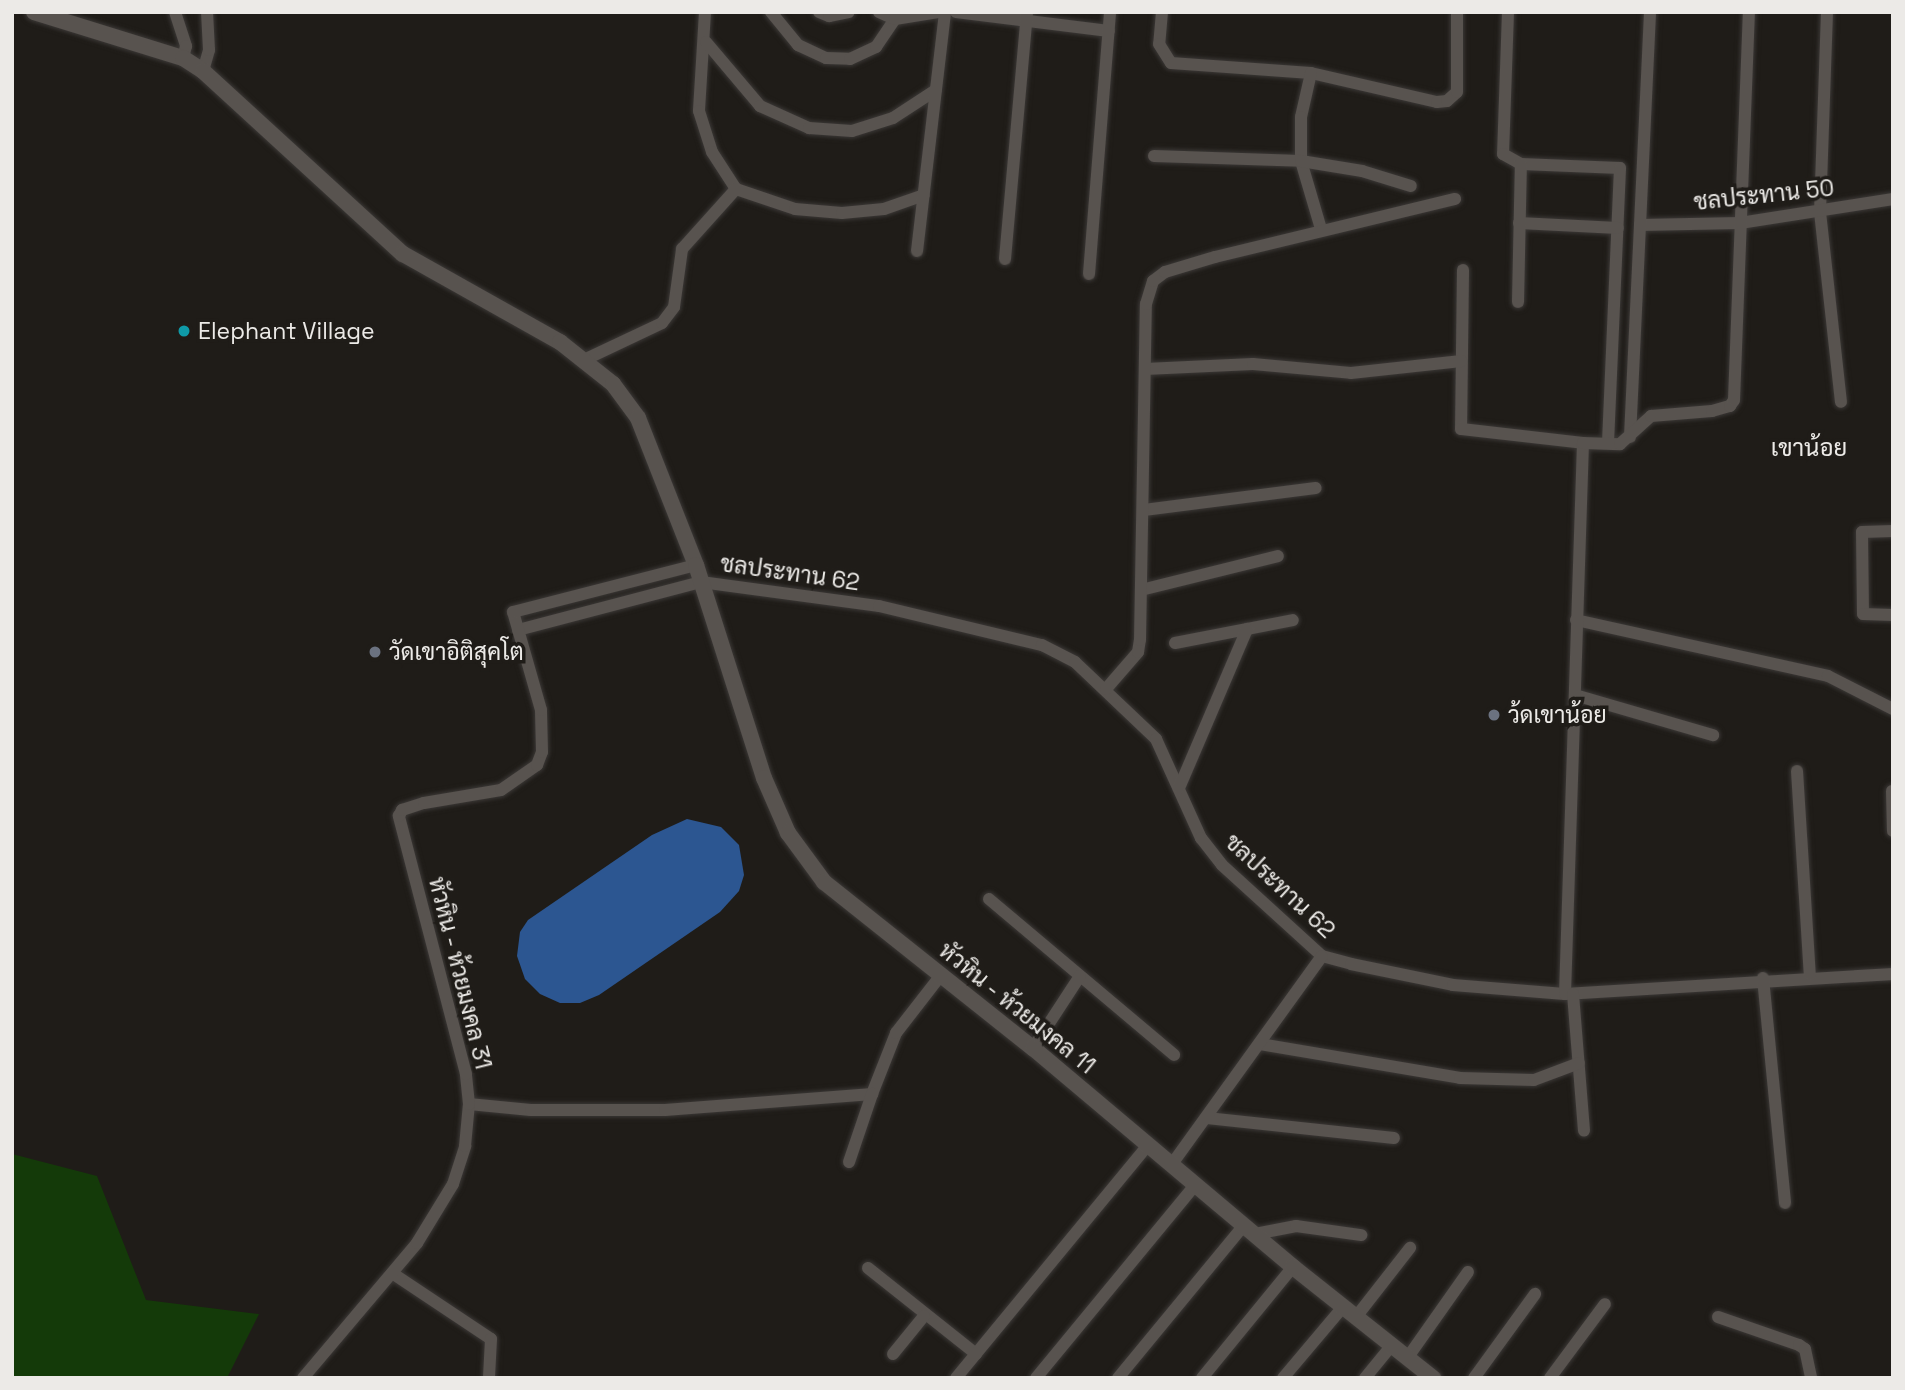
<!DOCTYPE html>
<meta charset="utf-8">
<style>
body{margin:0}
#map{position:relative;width:1905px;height:1390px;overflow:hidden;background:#1f1c18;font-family:"Space Grotesk",Sarabun,sans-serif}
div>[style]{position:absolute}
.green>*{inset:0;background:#143a09}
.water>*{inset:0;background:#2c5691}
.roads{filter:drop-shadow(0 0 2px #3b3836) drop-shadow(0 0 2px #3b3836)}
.minor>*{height:12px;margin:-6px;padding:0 6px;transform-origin:6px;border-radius:6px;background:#58534f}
.tertiary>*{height:16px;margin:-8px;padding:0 8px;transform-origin:8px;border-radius:8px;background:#58534f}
.dots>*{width:19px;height:19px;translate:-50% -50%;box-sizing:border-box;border:4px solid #1f1c18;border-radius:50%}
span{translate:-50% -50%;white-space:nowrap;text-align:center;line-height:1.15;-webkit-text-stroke:7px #1f1c18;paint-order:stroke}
.street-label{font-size:23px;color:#eceae7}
.poi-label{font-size:23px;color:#eceae7}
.left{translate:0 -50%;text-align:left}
.neighbourhood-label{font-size:24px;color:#eceae7}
.frame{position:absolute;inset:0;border:14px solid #eceae7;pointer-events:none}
</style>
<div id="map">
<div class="green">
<div style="clip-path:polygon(12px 1154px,97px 1176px,146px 1300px,259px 1314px,227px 1378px,12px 1378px)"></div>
</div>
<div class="water">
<div style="clip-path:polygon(687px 819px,721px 827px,739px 845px,744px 875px,739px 891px,720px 912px,599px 995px,580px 1003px,560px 1003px,540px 994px,525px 979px,517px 956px,520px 932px,528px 920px,652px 835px)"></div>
</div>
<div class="roads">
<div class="minor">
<div style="left:175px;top:12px;width:36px;rotate:72deg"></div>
<div style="left:186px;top:46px;width:12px;rotate:104deg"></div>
<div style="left:705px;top:12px;width:99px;rotate:93.5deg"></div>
<div style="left:699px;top:111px;width:43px;rotate:72.4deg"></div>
<div style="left:712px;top:152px;width:44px;rotate:57deg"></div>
<div style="left:736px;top:189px;width:62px;rotate:18.7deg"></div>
<div style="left:795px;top:209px;width:47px;rotate:4.9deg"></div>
<div style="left:842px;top:213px;width:42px;rotate:-5.4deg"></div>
<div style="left:884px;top:209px;width:42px;rotate:-19.3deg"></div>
<div style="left:771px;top:12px;width:43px;rotate:50.7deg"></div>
<div style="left:798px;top:45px;width:31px;rotate:25deg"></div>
<div style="left:826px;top:58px;width:24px;rotate:2deg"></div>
<div style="left:850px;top:59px;width:29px;rotate:-25deg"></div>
<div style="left:876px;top:47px;width:34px;rotate:-56deg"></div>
<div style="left:819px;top:12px;width:11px;rotate:22deg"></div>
<div style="left:829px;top:16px;width:20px;rotate:-11deg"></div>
<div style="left:879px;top:12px;width:17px;rotate:24deg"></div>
<div style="left:895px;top:19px;width:44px;rotate:-9.2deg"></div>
<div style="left:956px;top:12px;width:154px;rotate:7.1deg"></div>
<div style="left:1162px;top:12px;width:32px;rotate:95deg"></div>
<div style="left:1159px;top:44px;width:22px;rotate:58deg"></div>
<div style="left:1171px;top:63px;width:140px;rotate:4.1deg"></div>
<div style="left:1311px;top:73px;width:129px;rotate:13deg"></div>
<div style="left:1437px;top:102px;width:10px;rotate:-6deg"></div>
<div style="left:1447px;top:101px;width:13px;rotate:-42deg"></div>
<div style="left:1457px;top:92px;width:80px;rotate:-90deg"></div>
<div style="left:1508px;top:12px;width:142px;rotate:92deg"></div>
<div style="left:1503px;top:154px;width:21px;rotate:29deg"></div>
<div style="left:1521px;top:164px;width:99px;rotate:2.3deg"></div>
<div style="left:1620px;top:168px;width:275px;rotate:92.5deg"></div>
<div style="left:1827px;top:12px;width:200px;rotate:92deg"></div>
<div style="left:1820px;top:212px;width:191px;rotate:83.7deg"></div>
<div style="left:706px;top:42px;width:84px;rotate:49.8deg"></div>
<div style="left:760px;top:106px;width:54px;rotate:24.2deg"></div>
<div style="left:809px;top:128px;width:43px;rotate:4deg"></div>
<div style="left:852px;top:131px;width:43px;rotate:-17.6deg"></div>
<div style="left:893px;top:118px;width:51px;rotate:-33.1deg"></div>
<div style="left:203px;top:71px;width:22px;rotate:-74deg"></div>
<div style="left:209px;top:50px;width:38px;rotate:-93deg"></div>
<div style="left:1311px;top:73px;width:45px;rotate:102.8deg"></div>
<div style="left:1301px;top:117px;width:44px;rotate:90deg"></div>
<div style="left:1301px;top:161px;width:71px;rotate:73.6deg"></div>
<div style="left:1154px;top:156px;width:147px;rotate:1.9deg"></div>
<div style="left:1301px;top:161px;width:62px;rotate:9.3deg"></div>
<div style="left:1362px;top:171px;width:51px;rotate:17deg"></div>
<div style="left:1519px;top:223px;width:99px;rotate:2.9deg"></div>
<div style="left:1640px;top:225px;width:100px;rotate:-1.1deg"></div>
<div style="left:1740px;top:223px;width:155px;rotate:-8.9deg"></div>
<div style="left:917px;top:251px;width:241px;rotate:-83.3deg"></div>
<div style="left:1005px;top:259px;width:248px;rotate:-84.9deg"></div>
<div style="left:1463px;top:270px;width:159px;rotate:90.7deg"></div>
<div style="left:1461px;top:429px;width:123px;rotate:6.5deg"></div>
<div style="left:1089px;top:274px;width:263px;rotate:-85.4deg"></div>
<div style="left:1518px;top:302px;width:138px;rotate:-88.8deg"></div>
<div style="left:586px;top:359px;width:84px;rotate:-25.3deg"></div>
<div style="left:662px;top:323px;width:20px;rotate:-53deg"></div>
<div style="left:674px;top:307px;width:59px;rotate:-82.1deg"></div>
<div style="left:682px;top:249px;width:81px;rotate:-48deg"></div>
<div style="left:1145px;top:369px;width:108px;rotate:-2.7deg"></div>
<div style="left:1253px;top:364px;width:98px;rotate:5.2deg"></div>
<div style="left:1351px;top:373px;width:111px;rotate:-6.2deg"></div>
<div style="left:1630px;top:437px;width:425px;rotate:-87.3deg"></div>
<div style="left:1144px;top:510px;width:173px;rotate:-7.3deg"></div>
<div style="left:1893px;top:531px;width:31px;rotate:178deg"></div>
<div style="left:1862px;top:532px;width:82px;rotate:89.3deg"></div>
<div style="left:1863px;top:614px;width:30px;rotate:2deg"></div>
<div style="left:1141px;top:590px;width:141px;rotate:-13.9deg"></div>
<div style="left:1576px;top:620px;width:258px;rotate:12.5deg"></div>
<div style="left:1828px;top:676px;width:73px;rotate:26.9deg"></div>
<div style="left:518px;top:630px;width:189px;rotate:-14.7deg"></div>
<div style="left:701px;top:582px;width:180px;rotate:7.7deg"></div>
<div style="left:879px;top:606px;width:168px;rotate:13.5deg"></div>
<div style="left:1042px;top:645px;width:37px;rotate:27deg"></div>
<div style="left:1075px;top:662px;width:112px;rotate:43.5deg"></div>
<div style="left:1156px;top:739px;width:109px;rotate:65.6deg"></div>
<div style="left:1201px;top:838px;width:34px;rotate:52deg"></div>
<div style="left:1222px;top:865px;width:135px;rotate:42.3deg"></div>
<div style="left:1322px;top:956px;width:30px;rotate:15deg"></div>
<div style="left:1351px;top:964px;width:104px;rotate:11.6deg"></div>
<div style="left:1453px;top:985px;width:112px;rotate:4.6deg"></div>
<div style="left:1565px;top:994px;width:329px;rotate:-3.5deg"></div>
<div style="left:1175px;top:643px;width:120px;rotate:-11deg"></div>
<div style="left:1106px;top:689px;width:49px;rotate:-49.1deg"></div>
<div style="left:1138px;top:652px;width:12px;rotate:-81deg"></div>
<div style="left:1140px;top:640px;width:336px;rotate:-89deg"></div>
<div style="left:1146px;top:304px;width:24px;rotate:-73deg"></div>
<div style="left:1153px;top:281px;width:15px;rotate:-37deg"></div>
<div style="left:1165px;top:272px;width:52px;rotate:-16.7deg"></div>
<div style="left:1215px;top:257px;width:247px;rotate:-13.6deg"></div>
<div style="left:1575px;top:695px;width:144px;rotate:16.2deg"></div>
<div style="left:1797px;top:771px;width:204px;rotate:86.4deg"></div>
<div style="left:1179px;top:788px;width:173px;rotate:-66.8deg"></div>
<div style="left:1892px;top:791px;width:40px;rotate:88.6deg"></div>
<div style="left:989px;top:899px;width:242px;rotate:40.1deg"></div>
<div style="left:1763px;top:978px;width:226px;rotate:84.4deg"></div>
<div style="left:1565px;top:994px;width:551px;rotate:-88.13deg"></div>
<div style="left:1583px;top:443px;width:37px;rotate:2deg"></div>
<div style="left:1620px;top:444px;width:42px;rotate:-42.1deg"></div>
<div style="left:1651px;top:416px;width:61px;rotate:-4.7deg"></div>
<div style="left:1712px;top:411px;width:19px;rotate:-16deg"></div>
<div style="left:1730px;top:406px;width:7px;rotate:-56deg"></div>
<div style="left:1734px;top:400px;width:388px;rotate:-87.8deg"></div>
<div style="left:1573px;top:994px;width:137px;rotate:85.4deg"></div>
<div style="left:1260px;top:1044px;width:203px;rotate:9.6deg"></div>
<div style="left:1460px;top:1078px;width:74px;rotate:1.5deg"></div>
<div style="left:1534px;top:1080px;width:48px;rotate:-20.7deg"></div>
<div style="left:1033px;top:1048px;width:86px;rotate:-56.9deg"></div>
<div style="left:469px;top:1104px;width:62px;rotate:5.5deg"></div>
<div style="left:531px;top:1110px;width:134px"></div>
<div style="left:665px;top:1110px;width:208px;rotate:-4.4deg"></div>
<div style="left:872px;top:1094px;width:66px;rotate:-68.5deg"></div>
<div style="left:896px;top:1033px;width:73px;rotate:-52.2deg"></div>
<div style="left:1207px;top:1118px;width:188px;rotate:6.1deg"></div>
<div style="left:849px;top:1162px;width:72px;rotate:-71.3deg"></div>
<div style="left:1172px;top:1164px;width:256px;rotate:-54.2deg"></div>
<div style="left:1255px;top:1234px;width:42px;rotate:-11deg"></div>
<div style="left:1296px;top:1226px;width:66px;rotate:7.9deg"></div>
<div style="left:868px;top:1268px;width:138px;rotate:38.5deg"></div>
<div style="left:392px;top:1273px;width:119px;rotate:33.7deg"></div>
<div style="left:491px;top:1339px;width:39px;rotate:93deg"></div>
<div style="left:1356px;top:1317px;width:88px;rotate:-52deg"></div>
<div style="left:1718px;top:1317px;width:86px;rotate:19.1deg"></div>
<div style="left:1799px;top:1345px;width:7px;rotate:34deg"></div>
<div style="left:1805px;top:1349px;width:30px;rotate:78deg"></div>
<div style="left:893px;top:1354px;width:49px;rotate:-50.8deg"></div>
<div style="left:1408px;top:1357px;width:104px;rotate:-54.8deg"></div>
<div style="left:303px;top:1378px;width:177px;rotate:-49.8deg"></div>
<div style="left:417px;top:1243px;width:69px;rotate:-58.6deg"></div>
<div style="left:453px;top:1184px;width:40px;rotate:-72deg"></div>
<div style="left:465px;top:1146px;width:42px;rotate:-84.6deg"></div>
<div style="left:469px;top:1104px;width:30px;rotate:-96deg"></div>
<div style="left:466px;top:1074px;width:267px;rotate:-104.6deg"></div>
<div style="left:399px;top:816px;width:7px;rotate:-63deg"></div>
<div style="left:402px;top:810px;width:23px;rotate:-18deg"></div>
<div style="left:424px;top:803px;width:78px;rotate:-9.6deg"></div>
<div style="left:501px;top:790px;width:44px;rotate:-34.8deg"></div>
<div style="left:537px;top:765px;width:14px;rotate:-69deg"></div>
<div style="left:542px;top:752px;width:42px;rotate:-91.4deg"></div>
<div style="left:541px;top:710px;width:102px;rotate:-105.9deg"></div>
<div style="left:513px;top:612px;width:189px;rotate:-14.4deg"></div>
<div style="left:956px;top:1378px;width:302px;rotate:-50.5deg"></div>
<div style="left:1036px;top:1378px;width:251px;rotate:-50.5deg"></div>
<div style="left:1118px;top:1378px;width:198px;rotate:-50.5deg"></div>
<div style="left:1202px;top:1378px;width:144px;rotate:-50.7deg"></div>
<div style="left:1283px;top:1378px;width:93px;rotate:-49.8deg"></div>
<div style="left:1365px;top:1378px;width:43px;rotate:-50.7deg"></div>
<div style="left:1474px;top:1378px;width:104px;rotate:-54deg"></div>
<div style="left:1550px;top:1378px;width:92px;rotate:-53.4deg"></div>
</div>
<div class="tertiary">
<div style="left:34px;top:12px;width:156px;rotate:17.2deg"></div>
<div style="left:183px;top:58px;width:24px;rotate:33deg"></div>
<div style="left:203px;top:71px;width:271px;rotate:42.5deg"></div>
<div style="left:403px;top:254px;width:180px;rotate:29.3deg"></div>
<div style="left:560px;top:342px;width:68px;rotate:38.4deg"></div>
<div style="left:613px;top:384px;width:42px;rotate:53.7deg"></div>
<div style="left:638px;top:418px;width:158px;rotate:68.5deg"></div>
<div style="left:696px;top:565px;width:224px;rotate:72.3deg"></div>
<div style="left:764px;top:778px;width:60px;rotate:66.4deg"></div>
<div style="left:788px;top:833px;width:61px;rotate:53.7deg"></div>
<div style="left:824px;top:882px;width:267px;rotate:38.5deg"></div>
<div style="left:1033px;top:1048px;width:340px;rotate:40.1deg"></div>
<div style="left:1293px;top:1267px;width:179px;rotate:38.4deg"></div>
</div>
</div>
<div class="dots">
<div style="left:184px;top:331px;background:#0f9aa8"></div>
<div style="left:375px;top:652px;background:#6b7280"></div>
<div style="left:1494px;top:715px;background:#6b7280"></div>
</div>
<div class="street-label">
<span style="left:1764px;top:195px;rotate:-6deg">ชลประทาน 50</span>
<span style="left:790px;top:573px;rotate:8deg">ชลประทาน 62</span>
<span style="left:1280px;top:886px;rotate:43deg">ชลประทาน 62</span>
<span style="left:460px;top:973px;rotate:76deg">หัวหิน - ห้วยมงคล 31</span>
<span style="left:1017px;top:1008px;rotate:39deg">หัวหิน - ห้วยมงคล 11</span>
</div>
<div class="poi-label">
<span class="left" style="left:198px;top:331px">Elephant Village</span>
<span class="left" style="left:389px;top:652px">วัดเขาอิติสุคโต</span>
<span class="left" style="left:1508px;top:715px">ว้ดเขาน้อย</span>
</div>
<div class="neighbourhood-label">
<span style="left:1809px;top:448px">เขาน้อย</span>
</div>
<div class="frame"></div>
</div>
